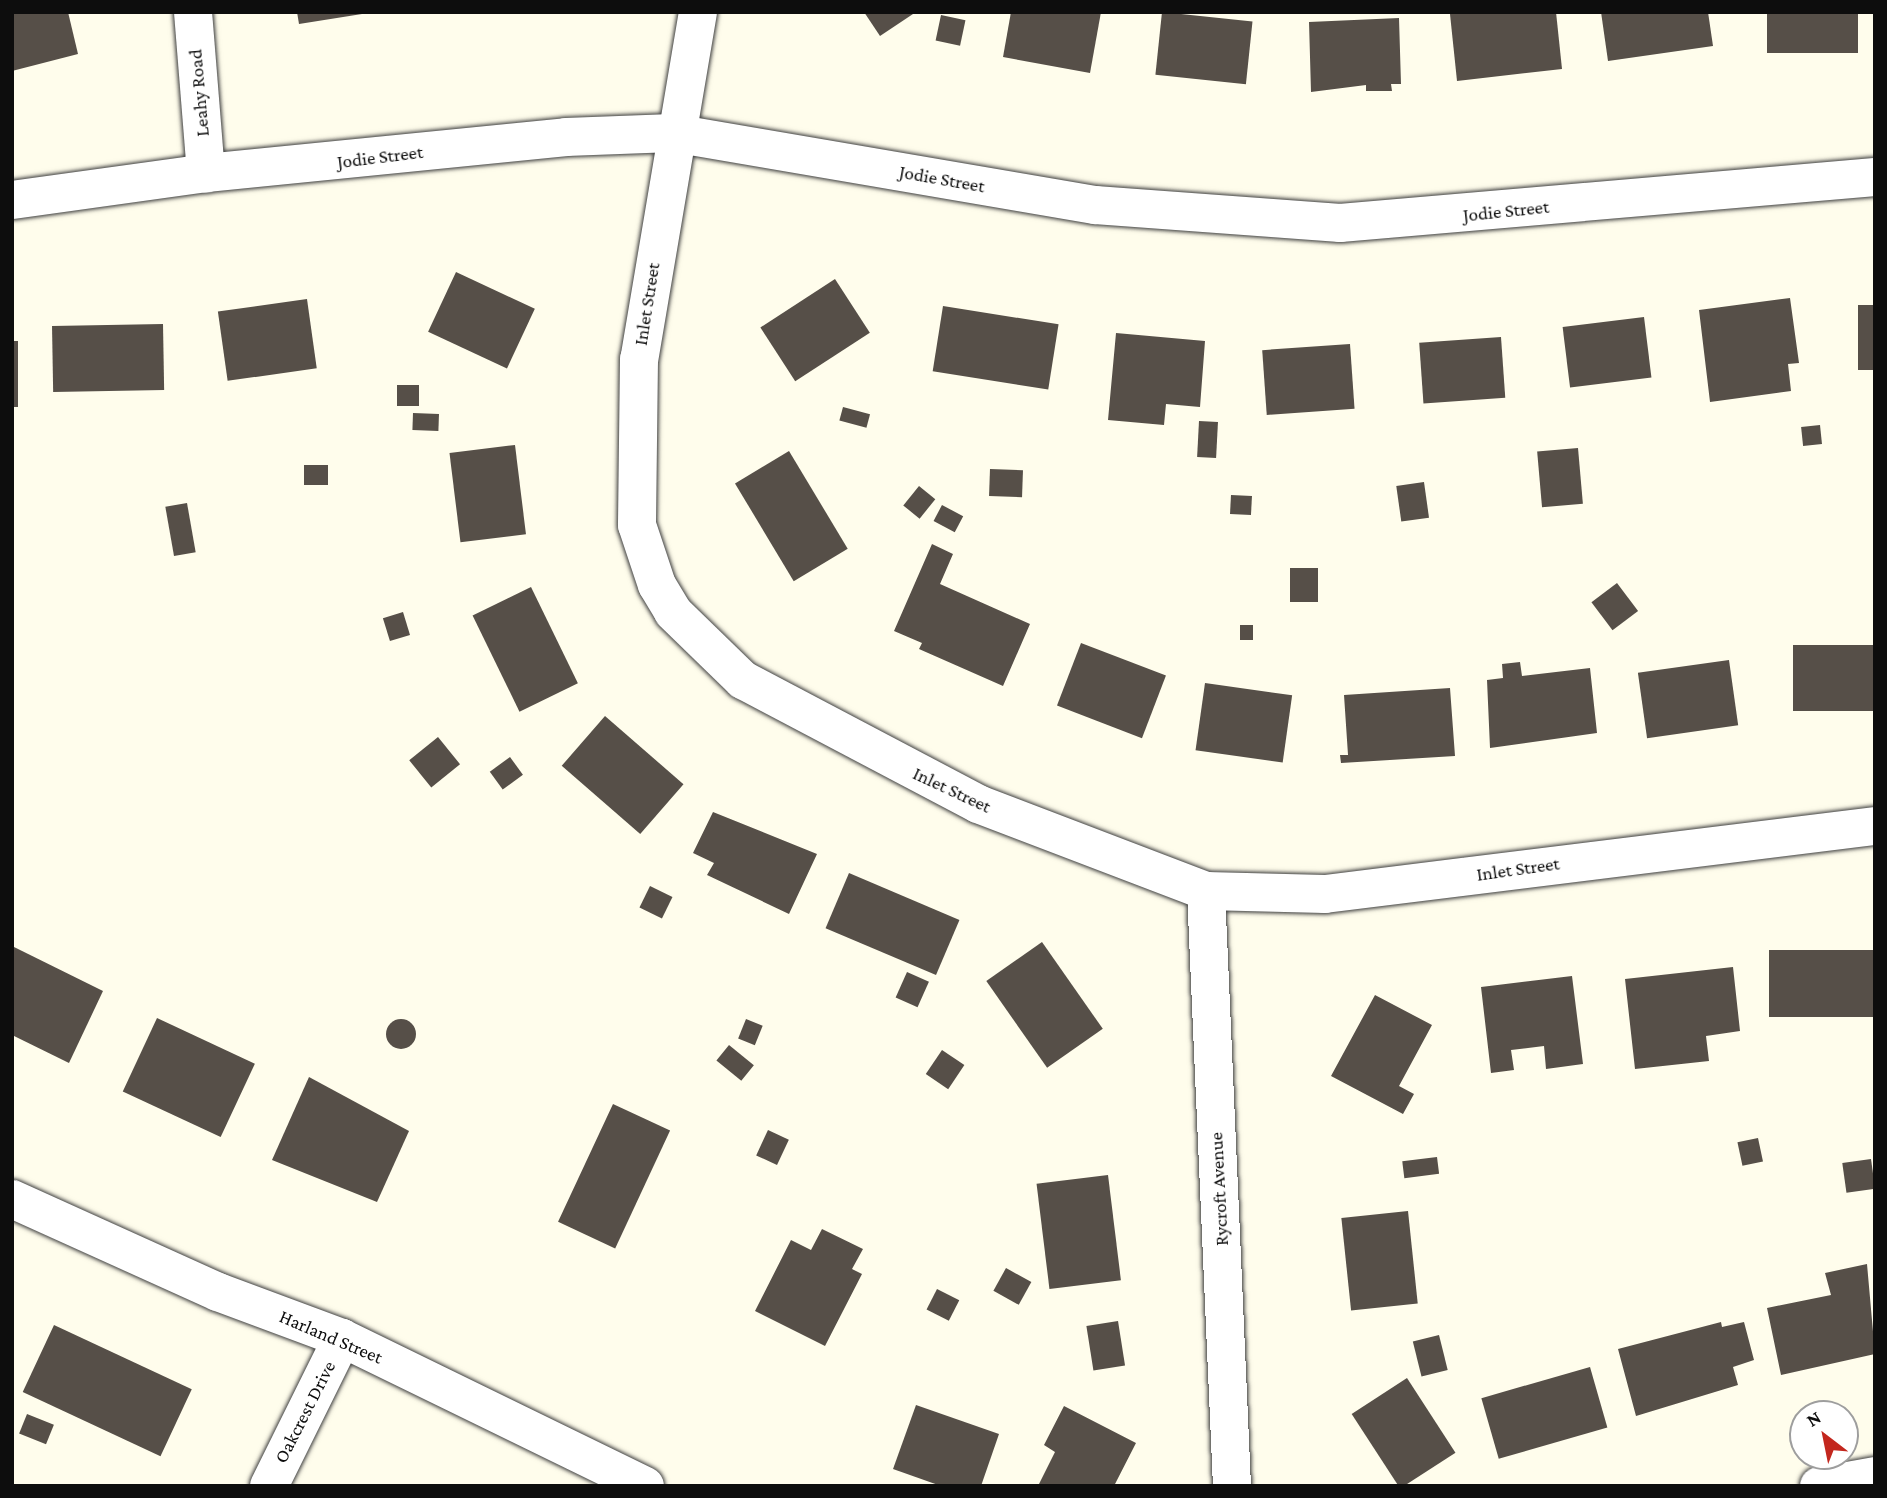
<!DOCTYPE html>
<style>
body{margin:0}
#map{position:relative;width:1887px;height:1498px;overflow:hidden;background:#fffdec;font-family:"Crimson Pro",serif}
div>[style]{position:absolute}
.building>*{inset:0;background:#564f48;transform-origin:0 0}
.round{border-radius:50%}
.roads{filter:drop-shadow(0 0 2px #404040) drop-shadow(0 0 2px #404040)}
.street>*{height:38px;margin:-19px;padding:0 19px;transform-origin:19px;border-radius:19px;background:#fff}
span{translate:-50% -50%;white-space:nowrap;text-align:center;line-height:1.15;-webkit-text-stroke:7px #fff;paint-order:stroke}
.street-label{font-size:19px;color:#0d0d0d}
.frame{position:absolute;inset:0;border:14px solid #0d0d0d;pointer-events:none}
.north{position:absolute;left:1789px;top:1400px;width:70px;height:70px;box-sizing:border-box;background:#fff;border:2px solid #9e9e9e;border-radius:50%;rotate:328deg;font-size:19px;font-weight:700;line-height:28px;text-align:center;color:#0d0d0d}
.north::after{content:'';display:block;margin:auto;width:24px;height:32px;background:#c3271e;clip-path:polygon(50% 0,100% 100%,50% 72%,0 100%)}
</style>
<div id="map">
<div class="building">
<div style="clip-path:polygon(12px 12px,68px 12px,78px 54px,12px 71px)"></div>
<div style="clip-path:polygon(297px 12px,361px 12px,362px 14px,299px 24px)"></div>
<div style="clip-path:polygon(864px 12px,916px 12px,880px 36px)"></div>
<div style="clip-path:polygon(1011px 12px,1101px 12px,1090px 73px,1003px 57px)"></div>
<div style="left:1162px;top:12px;width:91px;height:63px;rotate:6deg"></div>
<div style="clip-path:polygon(1556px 12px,1562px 69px,1457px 81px,1450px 14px)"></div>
<div style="clip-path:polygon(1601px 12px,1708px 12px,1713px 46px,1608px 61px)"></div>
<div style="left:1767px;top:12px;width:91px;height:41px"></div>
<div style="left:941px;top:15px;width:25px;height:26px;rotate:12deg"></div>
<div style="clip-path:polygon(1399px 18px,1401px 84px,1391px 84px,1392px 91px,1366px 91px,1366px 85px,1311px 92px,1309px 22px)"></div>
<div style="left:456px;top:272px;width:87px;height:66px;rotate:25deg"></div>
<div style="left:835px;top:279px;width:64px;height:89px;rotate:57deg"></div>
<div style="clip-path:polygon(1790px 298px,1799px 363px,1788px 364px,1791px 391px,1710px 402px,1699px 310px)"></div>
<div style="left:307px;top:299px;width:70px;height:90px;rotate:82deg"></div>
<div style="left:1858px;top:305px;width:17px;height:65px"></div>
<div style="left:943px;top:306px;width:117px;height:66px;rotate:9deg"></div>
<div style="left:1644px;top:317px;width:61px;height:82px;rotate:83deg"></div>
<div style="left:163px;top:324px;width:66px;height:111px;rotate:89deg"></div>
<div style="clip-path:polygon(1116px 333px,1205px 341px,1200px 407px,1166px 404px,1164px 425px,1108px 420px)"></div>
<div style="left:1501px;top:337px;width:61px;height:82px;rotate:86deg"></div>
<div style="left:12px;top:341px;width:6px;height:66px"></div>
<div style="left:1350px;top:344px;width:65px;height:88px;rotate:86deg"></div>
<div style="left:397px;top:385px;width:22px;height:21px"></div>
<div style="left:843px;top:407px;width:28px;height:14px;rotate:15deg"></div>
<div style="left:413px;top:413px;width:26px;height:17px;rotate:2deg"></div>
<div style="left:1199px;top:421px;width:19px;height:36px;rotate:3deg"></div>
<div style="left:1820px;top:425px;width:19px;height:19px;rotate:84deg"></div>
<div style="left:515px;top:445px;width:90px;height:66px;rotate:83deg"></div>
<div style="left:1578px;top:448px;width:56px;height:41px;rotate:85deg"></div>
<div style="left:789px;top:451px;width:114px;height:63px;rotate:59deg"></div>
<div style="left:304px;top:465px;width:24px;height:20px"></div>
<div style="left:990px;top:469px;width:33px;height:27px;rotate:2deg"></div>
<div style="left:1424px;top:482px;width:36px;height:28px;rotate:82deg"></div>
<div style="left:919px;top:486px;width:21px;height:25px;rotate:39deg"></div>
<div style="left:1231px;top:495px;width:21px;height:19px;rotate:3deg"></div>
<div style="left:187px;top:503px;width:50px;height:22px;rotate:80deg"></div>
<div style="left:942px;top:505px;width:24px;height:18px;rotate:28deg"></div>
<div style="clip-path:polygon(932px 544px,953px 554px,940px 584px,1030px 624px,1003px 686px,919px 649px,922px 643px,894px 631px)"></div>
<div style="left:1318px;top:568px;width:34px;height:28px;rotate:90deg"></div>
<div style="left:1617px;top:583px;width:35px;height:32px;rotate:53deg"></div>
<div style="left:531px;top:587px;width:107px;height:65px;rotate:64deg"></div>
<div style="left:403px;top:612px;width:24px;height:21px;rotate:73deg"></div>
<div style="left:1240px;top:625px;width:13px;height:15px"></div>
<div style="left:1081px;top:643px;width:91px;height:67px;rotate:21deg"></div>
<div style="left:1875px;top:645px;width:66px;height:82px;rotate:90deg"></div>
<div style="left:1729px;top:660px;width:66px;height:92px;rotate:82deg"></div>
<div style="clip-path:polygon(1520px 662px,1522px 676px,1590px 668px,1597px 733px,1490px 748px,1487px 680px,1503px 678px,1502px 664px)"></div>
<div style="left:1205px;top:683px;width:88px;height:68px;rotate:8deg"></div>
<div style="clip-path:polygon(1450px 688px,1455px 756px,1341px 763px,1340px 755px,1348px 755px,1344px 695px)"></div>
<div style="left:605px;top:716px;width:104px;height:66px;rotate:41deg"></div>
<div style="left:438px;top:737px;width:35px;height:37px;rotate:51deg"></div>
<div style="left:510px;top:757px;width:22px;height:25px;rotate:54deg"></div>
<div style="clip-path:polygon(713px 812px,817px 854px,789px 914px,707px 875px,714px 863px,693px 853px)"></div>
<div style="left:849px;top:873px;width:120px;height:60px;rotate:23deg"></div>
<div style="left:650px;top:886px;width:25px;height:24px;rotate:26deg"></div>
<div style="left:1042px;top:942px;width:106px;height:68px;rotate:55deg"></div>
<div style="clip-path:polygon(12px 946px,103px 991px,69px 1063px,12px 1035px)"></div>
<div style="left:1875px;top:950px;width:67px;height:106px;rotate:90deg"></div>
<div style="clip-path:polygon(1733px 967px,1740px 1031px,1706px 1036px,1709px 1061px,1635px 1069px,1625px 979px)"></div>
<div style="left:907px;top:972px;width:24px;height:28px;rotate:24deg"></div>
<div style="clip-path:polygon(1572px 976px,1583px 1064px,1546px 1069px,1544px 1046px,1511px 1050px,1514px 1070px,1491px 1073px,1481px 987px)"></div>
<div style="clip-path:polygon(1375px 995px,1432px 1025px,1399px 1086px,1414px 1094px,1403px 1114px,1331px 1076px)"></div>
<div style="left:157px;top:1018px;width:108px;height:81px;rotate:25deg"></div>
<div class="round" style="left:386px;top:1019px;width:30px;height:30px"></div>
<div style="left:746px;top:1019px;width:18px;height:21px;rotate:22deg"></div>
<div style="left:729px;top:1045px;width:32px;height:20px;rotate:39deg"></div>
<div style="left:942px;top:1050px;width:27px;height:29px;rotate:34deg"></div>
<div style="clip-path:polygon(309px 1077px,409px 1131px,377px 1202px,272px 1160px)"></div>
<div style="left:613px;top:1104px;width:63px;height:130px;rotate:25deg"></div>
<div style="left:768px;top:1130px;width:23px;height:28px;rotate:25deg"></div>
<div style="left:1758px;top:1138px;width:24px;height:21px;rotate:78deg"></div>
<div style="left:1437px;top:1157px;width:17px;height:35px;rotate:83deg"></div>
<div style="left:1871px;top:1159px;width:30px;height:29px;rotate:82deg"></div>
<div style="left:1108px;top:1175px;width:106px;height:72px;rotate:83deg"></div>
<div style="left:1408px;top:1211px;width:93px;height:67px;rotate:84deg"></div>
<div style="clip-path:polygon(822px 1229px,863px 1249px,852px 1269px,862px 1274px,825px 1346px,755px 1311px,791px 1240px,811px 1250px)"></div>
<div style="clip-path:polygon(1867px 1264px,1875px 1354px,1781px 1375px,1767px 1308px,1831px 1295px,1825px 1273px)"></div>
<div style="left:1006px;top:1268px;width:29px;height:26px;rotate:29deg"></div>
<div style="left:937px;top:1289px;width:25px;height:23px;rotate:27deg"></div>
<div style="left:1118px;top:1321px;width:45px;height:32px;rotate:81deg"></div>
<div style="clip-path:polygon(1721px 1322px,1722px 1327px,1744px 1322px,1754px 1360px,1733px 1367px,1738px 1385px,1636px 1416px,1618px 1349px)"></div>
<div style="left:54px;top:1325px;width:152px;height:74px;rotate:25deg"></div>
<div style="left:1439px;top:1335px;width:36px;height:27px;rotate:76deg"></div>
<div style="left:1590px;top:1367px;width:63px;height:113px;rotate:74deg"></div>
<div style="left:1407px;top:1378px;width:89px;height:66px;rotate:57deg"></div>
<div style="clip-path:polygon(916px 1405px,999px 1434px,981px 1486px,941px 1486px,893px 1469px)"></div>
<div style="clip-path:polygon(1064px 1406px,1136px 1443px,1114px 1486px,1038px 1486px,1055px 1452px,1044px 1445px)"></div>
<div style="left:27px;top:1414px;width:29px;height:21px;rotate:22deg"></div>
</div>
<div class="roads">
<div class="street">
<div style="left:193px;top:12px;width:162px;rotate:85.4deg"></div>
<div style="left:698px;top:12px;width:352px;rotate:99.6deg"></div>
<div style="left:639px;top:359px;width:166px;rotate:90.7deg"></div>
<div style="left:637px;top:525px;width:63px;rotate:71.6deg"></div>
<div style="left:657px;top:585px;width:31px;rotate:59deg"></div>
<div style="left:673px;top:612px;width:98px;rotate:44.2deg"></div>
<div style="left:743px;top:680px;width:266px;rotate:27.8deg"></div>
<div style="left:978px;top:804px;width:244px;rotate:20.9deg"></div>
<div style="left:1206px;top:891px;width:119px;rotate:1.4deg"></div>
<div style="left:1325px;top:894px;width:554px;rotate:-7.05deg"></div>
<div style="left:12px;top:200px;width:196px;rotate:-7.9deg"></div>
<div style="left:206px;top:173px;width:362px;rotate:-5.7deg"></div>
<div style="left:566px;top:137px;width:107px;rotate:-2.1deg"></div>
<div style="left:673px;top:133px;width:428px;rotate:9.7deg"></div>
<div style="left:1095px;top:205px;width:246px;rotate:4.2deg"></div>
<div style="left:1340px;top:223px;width:537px;rotate:-4.91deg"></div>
<div style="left:1206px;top:891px;width:596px;rotate:87.5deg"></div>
<div style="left:12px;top:1199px;width:226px;rotate:24.3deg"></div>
<div style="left:218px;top:1292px;width:132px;rotate:20.4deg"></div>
<div style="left:342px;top:1338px;width:337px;rotate:26deg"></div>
<div style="left:269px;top:1486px;width:165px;rotate:-63.7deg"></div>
<div style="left:1819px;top:1486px;width:57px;rotate:-10.1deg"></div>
</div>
</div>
<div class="street-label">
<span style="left:199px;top:93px;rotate:-95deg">Leahy Road</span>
<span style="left:380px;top:157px;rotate:-7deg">Jodie Street</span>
<span style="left:942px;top:179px;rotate:10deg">Jodie Street</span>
<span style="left:1506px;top:211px;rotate:-6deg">Jodie Street</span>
<span style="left:647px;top:304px;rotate:-81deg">Inlet Street</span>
<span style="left:952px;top:790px;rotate:25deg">Inlet Street</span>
<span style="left:1518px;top:869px;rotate:-8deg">Inlet Street</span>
<span style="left:1219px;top:1189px;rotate:-93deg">Rycroft Avenue</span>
<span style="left:331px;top:1337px;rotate:23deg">Harland Street</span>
<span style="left:305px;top:1412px;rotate:-63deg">Oakcrest Drive</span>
</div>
<div class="frame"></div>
<div class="north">N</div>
</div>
